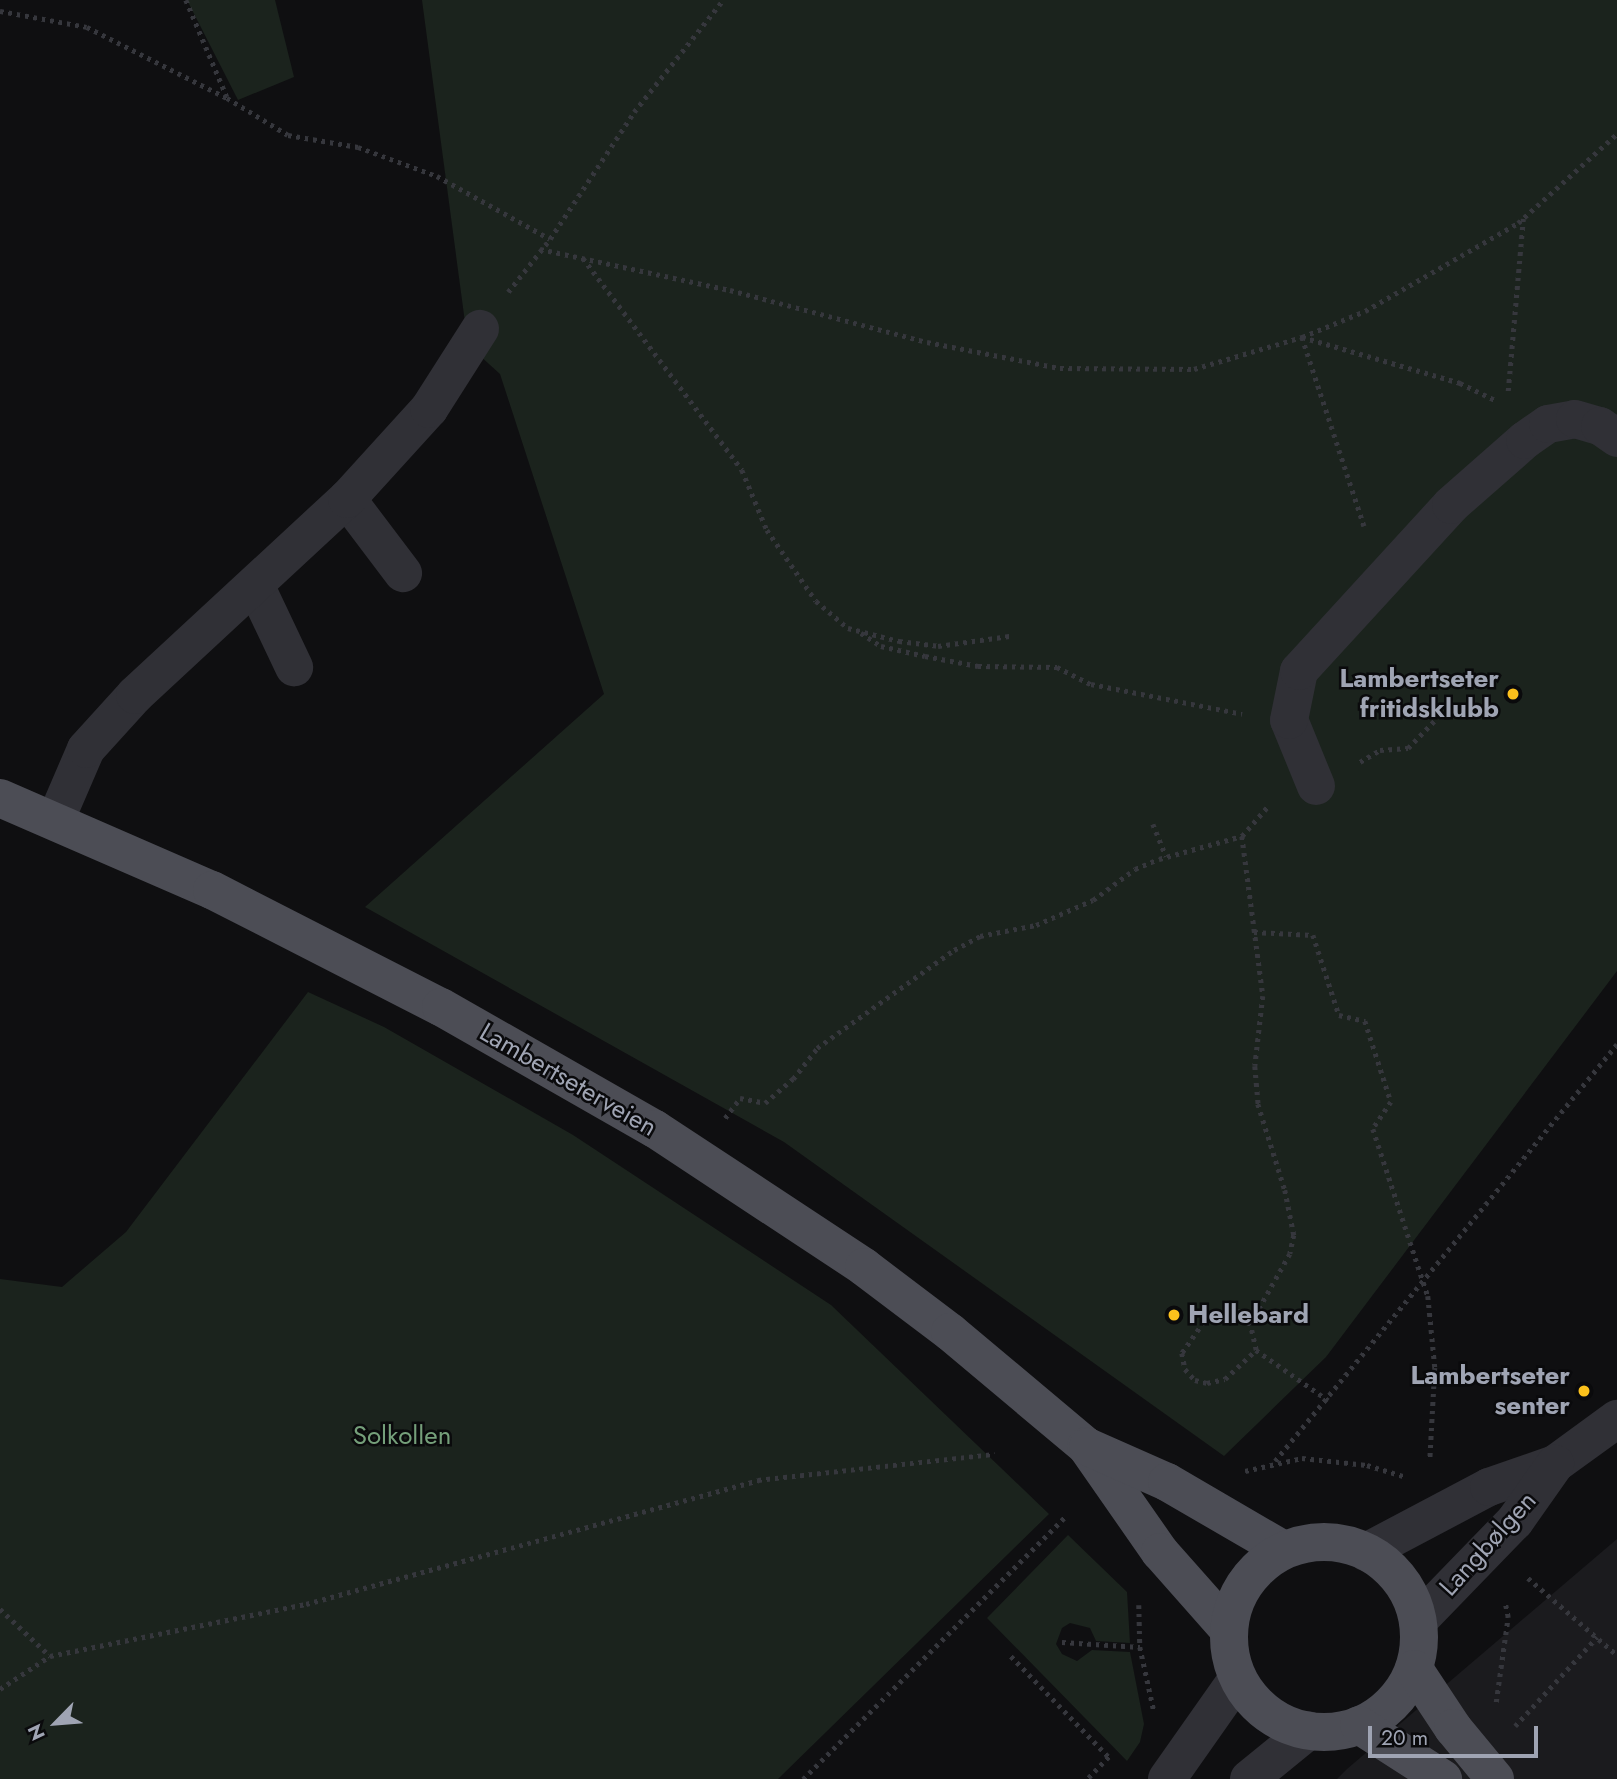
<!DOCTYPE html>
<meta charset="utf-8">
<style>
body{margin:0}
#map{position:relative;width:1617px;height:1779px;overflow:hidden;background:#0f0f11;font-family:Jost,sans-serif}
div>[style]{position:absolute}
.built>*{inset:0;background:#1b1b1e}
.green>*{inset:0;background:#1b231d}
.path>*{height:4.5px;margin-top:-2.25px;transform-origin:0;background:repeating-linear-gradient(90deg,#36373d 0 3.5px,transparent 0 8.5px)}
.minor>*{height:38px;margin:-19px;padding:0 19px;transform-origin:19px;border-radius:19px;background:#303036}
.major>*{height:38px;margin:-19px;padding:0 19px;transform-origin:19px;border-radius:19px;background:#4c4d55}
.major>.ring{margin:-19px;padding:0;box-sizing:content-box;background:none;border:38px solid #4c4d55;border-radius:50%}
.dots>*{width:19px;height:19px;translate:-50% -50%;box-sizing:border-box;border:4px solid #0a0a0c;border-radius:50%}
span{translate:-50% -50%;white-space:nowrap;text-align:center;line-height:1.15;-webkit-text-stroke:5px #0a0a0c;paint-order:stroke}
.poi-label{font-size:26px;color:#9fa4b3;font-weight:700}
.right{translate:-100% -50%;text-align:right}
.left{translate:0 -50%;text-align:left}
.street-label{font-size:26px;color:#9fa4b3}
.park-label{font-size:26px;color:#759f7a}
.north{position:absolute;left:21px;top:1688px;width:70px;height:70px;-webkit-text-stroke:5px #0a0a0c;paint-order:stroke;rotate:245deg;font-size:19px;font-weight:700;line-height:28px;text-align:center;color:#9fa4b3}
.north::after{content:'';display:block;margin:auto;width:24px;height:32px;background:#9fa4b3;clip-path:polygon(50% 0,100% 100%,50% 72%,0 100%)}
.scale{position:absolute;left:1368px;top:1726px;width:170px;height:32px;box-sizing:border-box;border:4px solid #9fa4b3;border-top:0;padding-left:9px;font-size:21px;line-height:24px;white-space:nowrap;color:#9fa4b3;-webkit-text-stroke:5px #0a0a0c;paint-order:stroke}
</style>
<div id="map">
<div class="built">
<div style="clip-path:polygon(1617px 1539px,1617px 1779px,1337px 1779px,1347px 1769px)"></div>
</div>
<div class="green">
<div style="clip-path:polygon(187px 0,275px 0,294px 77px,238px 100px)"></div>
<div style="clip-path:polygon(422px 0,1617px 0,1617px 971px,1326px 1357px,1224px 1456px,784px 1142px,365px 907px,604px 694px,500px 374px,468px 345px)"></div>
<div style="clip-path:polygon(308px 992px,384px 1027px,573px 1135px,831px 1305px,1049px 1514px,778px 1779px,0 1779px,0 1279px,62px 1287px,126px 1232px)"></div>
<div style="clip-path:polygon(1068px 1535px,1127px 1592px,1130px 1643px,1096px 1641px,1090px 1628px,1070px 1623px,1062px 1628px,1056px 1644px,1062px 1654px,1077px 1661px,1092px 1650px,1130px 1652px,1144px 1724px,1140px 1742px,1127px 1761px,987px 1618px)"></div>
</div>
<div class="path">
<div style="left:186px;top:0;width:105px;rotate:67.1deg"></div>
<div style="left:0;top:11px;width:88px;rotate:10.4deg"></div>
<div style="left:87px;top:27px;width:157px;rotate:26.9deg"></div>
<div style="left:227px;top:98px;width:71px;rotate:31.2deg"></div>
<div style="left:288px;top:135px;width:71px;rotate:9.7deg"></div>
<div style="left:358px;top:147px;width:84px;rotate:20.2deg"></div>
<div style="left:437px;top:176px;width:129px;rotate:29.1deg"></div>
<div style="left:540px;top:249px;width:194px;rotate:12.2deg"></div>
<div style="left:730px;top:290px;width:204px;rotate:14.8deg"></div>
<div style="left:927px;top:342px;width:136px;rotate:11.1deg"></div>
<div style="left:1060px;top:368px;width:134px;rotate:0.4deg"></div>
<div style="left:1194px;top:369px;width:113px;rotate:-16.5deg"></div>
<div style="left:1302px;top:337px;width:68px;rotate:-22.4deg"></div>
<div style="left:1365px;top:311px;width:177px;rotate:-29.9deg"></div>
<div style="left:1518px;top:223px;width:133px;rotate:-42deg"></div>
<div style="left:583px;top:258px;width:265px;rotate:53.1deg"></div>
<div style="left:742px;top:470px;width:65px;rotate:67.4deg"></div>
<div style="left:767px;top:530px;width:86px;rotate:55.4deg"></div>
<div style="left:816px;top:601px;width:42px;rotate:40.2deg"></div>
<div style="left:848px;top:628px;width:53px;rotate:14.3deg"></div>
<div style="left:899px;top:641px;width:39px;rotate:7deg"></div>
<div style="left:938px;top:646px;width:72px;rotate:-8deg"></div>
<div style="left:508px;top:292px;width:68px;rotate:-51.6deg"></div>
<div style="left:550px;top:239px;width:152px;rotate:-56.5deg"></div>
<div style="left:634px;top:112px;width:143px;rotate:-51.5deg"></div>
<div style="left:1302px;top:337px;width:199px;rotate:71.8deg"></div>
<div style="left:1302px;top:337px;width:165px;rotate:16.2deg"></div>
<div style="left:1460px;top:383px;width:39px;rotate:26deg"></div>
<div style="left:1508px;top:391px;width:173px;rotate:-85deg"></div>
<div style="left:861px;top:633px;width:24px;rotate:33deg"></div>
<div style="left:881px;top:646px;width:45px;rotate:12.8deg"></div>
<div style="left:925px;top:656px;width:54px;rotate:10.7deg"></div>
<div style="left:978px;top:666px;width:79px;rotate:0.7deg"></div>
<div style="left:1057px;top:667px;width:38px;rotate:27deg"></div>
<div style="left:1091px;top:684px;width:154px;rotate:11.2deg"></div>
<div style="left:1360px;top:762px;width:23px;rotate:-31deg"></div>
<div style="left:1380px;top:750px;width:28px;rotate:-4deg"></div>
<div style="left:1408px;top:748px;width:42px;rotate:-46deg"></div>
<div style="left:1153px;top:824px;width:35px;rotate:68deg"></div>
<div style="left:1242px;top:836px;width:161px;rotate:82.5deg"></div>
<div style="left:1263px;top:996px;width:70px;rotate:96.5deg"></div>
<div style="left:1255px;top:1066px;width:38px;rotate:85deg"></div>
<div style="left:1258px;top:1104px;width:90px;rotate:72.6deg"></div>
<div style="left:1285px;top:1190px;width:46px;rotate:78.7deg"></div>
<div style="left:1294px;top:1235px;width:19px;rotate:102deg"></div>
<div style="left:1290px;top:1254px;width:81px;rotate:119.4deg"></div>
<div style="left:1254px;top:932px;width:59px;rotate:2.9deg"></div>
<div style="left:1313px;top:935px;width:84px;rotate:72deg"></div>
<div style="left:1339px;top:1015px;width:27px;rotate:13deg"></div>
<div style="left:1365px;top:1021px;width:85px;rotate:72.2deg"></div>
<div style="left:1391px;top:1102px;width:32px;rotate:124deg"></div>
<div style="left:1373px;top:1129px;width:176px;rotate:71.8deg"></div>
<div style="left:1428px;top:1296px;width:72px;rotate:84.4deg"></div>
<div style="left:1435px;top:1368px;width:93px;rotate:93.1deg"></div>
<div style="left:725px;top:1118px;width:25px;rotate:-53deg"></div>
<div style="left:740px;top:1098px;width:25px;rotate:11deg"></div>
<div style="left:765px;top:1103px;width:37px;rotate:-41deg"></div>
<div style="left:793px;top:1079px;width:39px;rotate:-52deg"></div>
<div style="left:817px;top:1048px;width:168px;rotate:-35.6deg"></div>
<div style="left:954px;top:950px;width:30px;rotate:-28deg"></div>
<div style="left:980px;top:936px;width:57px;rotate:-11.1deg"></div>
<div style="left:1036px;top:925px;width:62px;rotate:-23.7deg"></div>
<div style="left:1093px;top:900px;width:52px;rotate:-36.4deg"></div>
<div style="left:1135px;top:869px;width:26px;rotate:-23deg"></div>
<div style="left:1159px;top:859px;width:86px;rotate:-15.5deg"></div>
<div style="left:1242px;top:836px;width:41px;rotate:-48.9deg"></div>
<div style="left:1256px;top:1350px;width:26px;rotate:-103deg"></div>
<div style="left:1250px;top:1325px;width:16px;rotate:-125deg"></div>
<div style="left:1241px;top:1312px;width:13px;rotate:-171deg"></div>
<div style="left:1228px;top:1310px;width:27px;rotate:153deg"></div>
<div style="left:1204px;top:1322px;width:38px;rotate:125deg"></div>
<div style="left:1182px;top:1353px;width:16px;rotate:79deg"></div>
<div style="left:1185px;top:1369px;width:15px;rotate:48deg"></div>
<div style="left:1195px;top:1380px;width:12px;rotate:14deg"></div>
<div style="left:1207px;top:1383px;width:18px;rotate:-13deg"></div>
<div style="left:1225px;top:1379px;width:42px;rotate:-43.1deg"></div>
<div style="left:1256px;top:1350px;width:88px;rotate:34.8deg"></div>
<div style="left:1275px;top:1461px;width:539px;rotate:-50.64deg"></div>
<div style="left:1245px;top:1471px;width:58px;rotate:-12.8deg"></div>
<div style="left:1302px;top:1458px;width:65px;rotate:6.1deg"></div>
<div style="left:1367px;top:1465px;width:39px;rotate:17deg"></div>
<div style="left:1528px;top:1578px;width:118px;rotate:40.9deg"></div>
<div style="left:1139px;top:1605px;width:42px;rotate:88.6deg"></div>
<div style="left:1140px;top:1647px;width:66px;rotate:77.7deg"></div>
<div style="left:0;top:1609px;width:69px;rotate:43.2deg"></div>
<div style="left:1062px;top:1642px;width:78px;rotate:3.7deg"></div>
<div style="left:1011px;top:1656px;width:141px;rotate:45.9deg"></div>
<div style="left:1109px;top:1757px;width:30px;rotate:134deg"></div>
<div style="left:0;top:1689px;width:60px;rotate:-33.4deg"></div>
<div style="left:50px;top:1656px;width:261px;rotate:-11.5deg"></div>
<div style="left:306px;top:1604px;width:469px;rotate:-15.3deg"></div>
<div style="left:758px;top:1480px;width:238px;rotate:-6.3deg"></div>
<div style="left:1496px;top:1702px;width:86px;rotate:-82deg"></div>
<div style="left:1508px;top:1617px;width:14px;rotate:-102deg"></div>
<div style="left:1515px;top:1726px;width:121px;rotate:-47.3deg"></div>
<div style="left:803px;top:1779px;width:371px;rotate:-45deg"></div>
</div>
<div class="minor">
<div style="left:347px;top:499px;width:93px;rotate:52.9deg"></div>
<div style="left:256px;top:587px;width:89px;rotate:64.6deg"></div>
<div style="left:1316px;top:786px;width:71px;rotate:-112.2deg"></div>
<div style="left:1289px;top:720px;width:50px;rotate:-78.5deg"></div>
<div style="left:1299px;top:671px;width:225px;rotate:-47.5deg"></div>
<div style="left:1451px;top:505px;width:98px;rotate:-41.3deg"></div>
<div style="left:1525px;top:440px;width:28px;rotate:-35deg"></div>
<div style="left:1548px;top:424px;width:27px;rotate:-10deg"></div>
<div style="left:1575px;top:419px;width:26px;rotate:16deg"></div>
<div style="left:1600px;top:426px;width:21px;rotate:35deg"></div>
<div style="left:55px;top:821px;width:78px;rotate:-66.7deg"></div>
<div style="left:86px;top:749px;width:73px;rotate:-47.8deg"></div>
<div style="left:135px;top:695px;width:289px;rotate:-42.8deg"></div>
<div style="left:347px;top:499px;width:122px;rotate:-47.7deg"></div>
<div style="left:429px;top:409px;width:95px;rotate:-57.5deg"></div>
<div style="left:1366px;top:1552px;width:139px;rotate:-27.9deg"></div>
<div style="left:1489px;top:1487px;width:70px;rotate:-19.2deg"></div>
<div style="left:1555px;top:1464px;width:77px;rotate:-36deg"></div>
<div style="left:1418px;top:1621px;width:139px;rotate:-45.9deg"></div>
<div style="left:1515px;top:1521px;width:70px;rotate:-54.9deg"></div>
<div style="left:1167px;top:1779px;width:123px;rotate:-54.9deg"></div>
<div style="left:1249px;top:1779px;width:77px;rotate:-39.2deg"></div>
</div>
<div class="major">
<div style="left:0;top:798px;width:231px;rotate:23.5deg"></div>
<div style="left:212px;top:890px;width:257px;rotate:27.1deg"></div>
<div style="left:441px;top:1007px;width:246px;rotate:29.7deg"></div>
<div style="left:655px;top:1129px;width:250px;rotate:33.4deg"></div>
<div style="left:864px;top:1267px;width:108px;rotate:37.1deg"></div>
<div style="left:950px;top:1332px;width:177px;rotate:40deg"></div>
<div style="left:1086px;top:1446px;width:129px;rotate:55.1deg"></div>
<div style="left:1160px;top:1552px;width:104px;rotate:48.5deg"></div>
<div style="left:1088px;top:1447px;width:86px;rotate:23.9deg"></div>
<div style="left:1167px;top:1482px;width:135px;rotate:30.2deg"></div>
<div class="ring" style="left:1229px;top:1542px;width:152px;height:152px"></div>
<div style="left:1414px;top:1669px;width:71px;rotate:56.5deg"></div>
<div style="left:1453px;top:1728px;width:66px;rotate:50.5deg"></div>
<div style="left:1359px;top:1725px;width:100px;rotate:32.7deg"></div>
</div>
<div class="dots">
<div style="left:1513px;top:694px;background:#fcc11c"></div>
<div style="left:1174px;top:1315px;background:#fcc11c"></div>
<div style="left:1584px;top:1391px;background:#fcc11c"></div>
</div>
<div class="poi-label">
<span class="right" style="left:1499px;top:694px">Lambertseter<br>fritidsklubb</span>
<span class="left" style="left:1188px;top:1315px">Hellebard</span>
<span class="right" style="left:1570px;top:1391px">Lambertseter<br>senter</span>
</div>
<div class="street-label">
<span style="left:568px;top:1080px;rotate:30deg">Lambertseterveien</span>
<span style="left:1488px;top:1544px;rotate:-48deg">Langbølgen</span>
</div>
<div class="park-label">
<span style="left:402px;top:1436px">Solkollen</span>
</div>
<div class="north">N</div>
<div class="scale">20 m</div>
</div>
